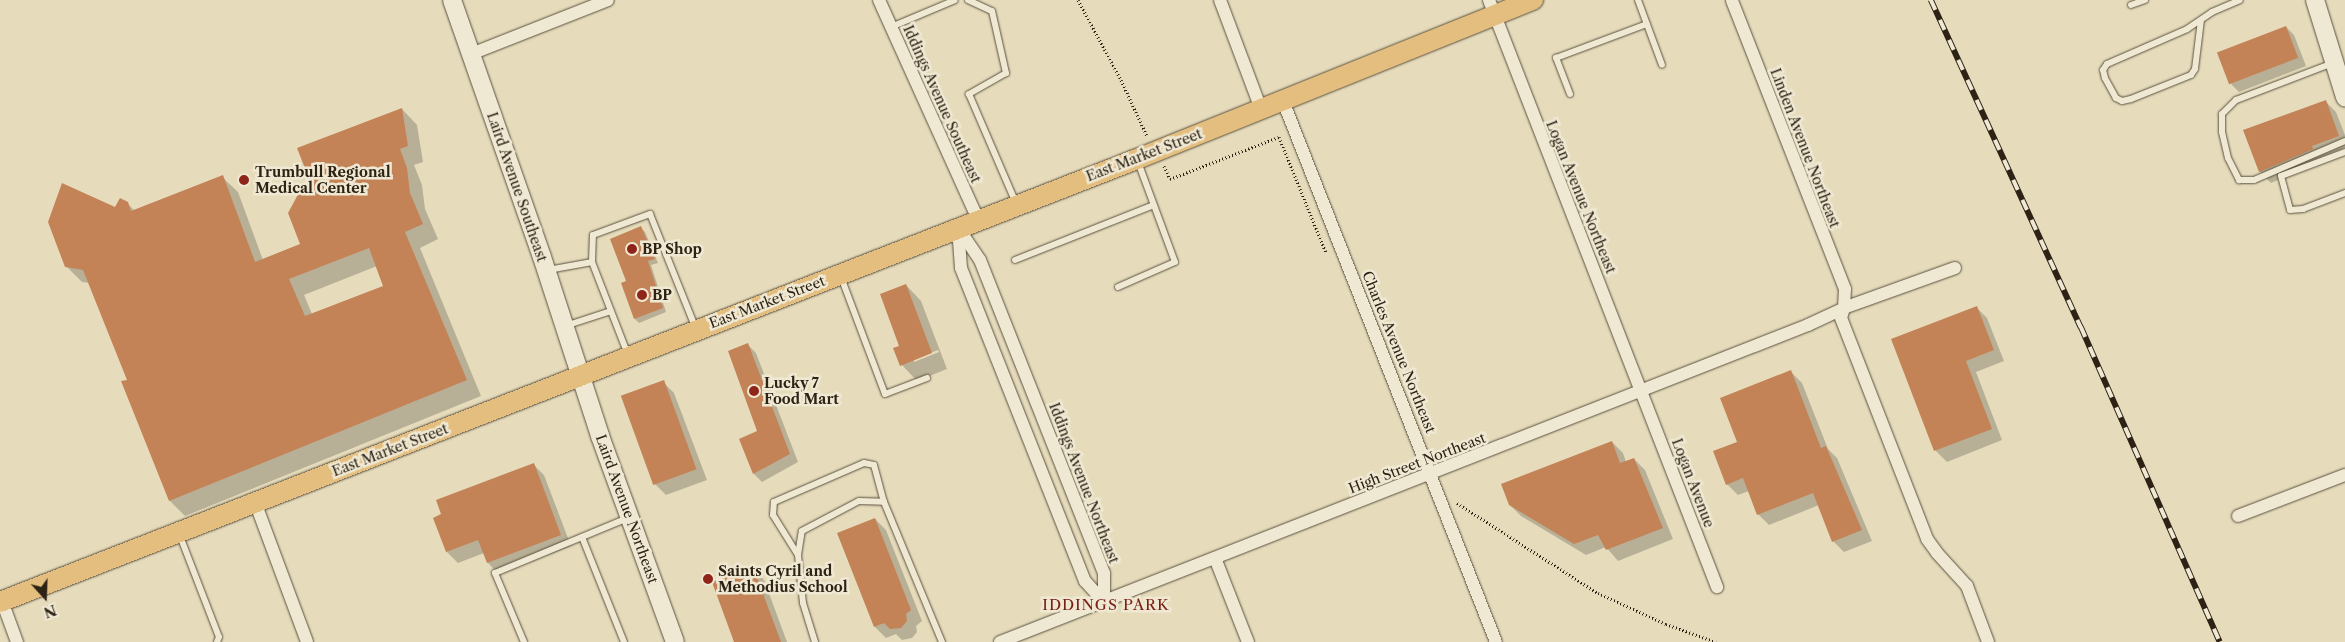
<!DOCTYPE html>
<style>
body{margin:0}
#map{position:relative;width:2345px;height:642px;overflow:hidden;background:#e6dcbc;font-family:"Libre Caslon Text",serif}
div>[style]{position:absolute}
.shadow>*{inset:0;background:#0003}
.building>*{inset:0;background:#c48257;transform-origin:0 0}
.path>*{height:3px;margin-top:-1.5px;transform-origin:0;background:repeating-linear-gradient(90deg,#2d2214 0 1px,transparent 0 3.5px)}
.roads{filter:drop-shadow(0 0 1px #5b503e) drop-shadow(0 0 1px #5b503e)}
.lane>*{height:6px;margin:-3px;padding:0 3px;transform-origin:3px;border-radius:3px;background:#efe8d3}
.street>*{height:12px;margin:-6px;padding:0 6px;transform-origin:6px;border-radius:6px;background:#efe8d3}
.secondary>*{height:18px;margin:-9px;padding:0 9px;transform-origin:9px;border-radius:9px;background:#efe8d3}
.primary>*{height:20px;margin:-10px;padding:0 10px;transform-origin:10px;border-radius:10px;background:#e3be7e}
.rail>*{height:5.5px;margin-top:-2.75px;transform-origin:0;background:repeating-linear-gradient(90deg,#efe8d3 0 11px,#2d2214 0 22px);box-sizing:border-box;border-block:1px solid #2d2214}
.dots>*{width:14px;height:14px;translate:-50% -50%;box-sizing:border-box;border:2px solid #efe8d3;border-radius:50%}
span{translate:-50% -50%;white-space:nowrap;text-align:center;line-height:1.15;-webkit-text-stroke:5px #efe8d3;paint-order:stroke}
.street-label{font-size:14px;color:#2d2214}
.poi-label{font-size:14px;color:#2d2214;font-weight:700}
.left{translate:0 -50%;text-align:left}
.neighbourhood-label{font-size:15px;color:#7a1f14;letter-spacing:1px}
.north{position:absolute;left:20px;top:572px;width:50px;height:50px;-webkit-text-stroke:4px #efe8d3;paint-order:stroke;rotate:160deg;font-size:14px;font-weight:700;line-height:20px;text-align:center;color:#2d2214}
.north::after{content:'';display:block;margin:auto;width:18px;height:22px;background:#2d2214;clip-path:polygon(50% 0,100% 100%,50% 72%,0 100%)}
</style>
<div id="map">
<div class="shadow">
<div style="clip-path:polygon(2286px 27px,2294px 35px,2306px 66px,2239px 92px,2231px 84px)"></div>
<div style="clip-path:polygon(2325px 101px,2336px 112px,2345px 135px,2345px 148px,2322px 157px,2323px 160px,2271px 183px,2260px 172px,2245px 131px)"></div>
<div style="clip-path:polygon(evenodd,402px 109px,417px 125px,423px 162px,414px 165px,422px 185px,425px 209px,438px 239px,420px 248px,481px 396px,185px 516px,170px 501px,123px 382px,129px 381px,90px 283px,82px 282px,66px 266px,116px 209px,127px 203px,135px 211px,222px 177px,238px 192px,263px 260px,302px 245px,313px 184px,402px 109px,377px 266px,385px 286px,312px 314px,304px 295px,377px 266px)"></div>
<div style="clip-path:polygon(641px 228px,645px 232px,658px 263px,651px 265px,666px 312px,639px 323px,635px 319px,628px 281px)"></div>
<div style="clip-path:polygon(evenodd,906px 285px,921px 301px,947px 369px,917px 381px,902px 365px,906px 285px,938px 350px,939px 352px,914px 362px,914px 359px,938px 350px)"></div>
<div style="clip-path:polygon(1976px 307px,1987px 318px,2004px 361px,1976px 372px,2002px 440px,1947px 462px,1936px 451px,1892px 340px)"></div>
<div style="clip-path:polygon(748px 345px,756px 353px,798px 462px,762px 482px,754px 474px,741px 439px,758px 432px)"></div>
<div style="clip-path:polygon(1791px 372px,1802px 383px,1828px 449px,1837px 458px,1872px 541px,1844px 552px,1833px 541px,1819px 505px,1769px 525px,1758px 514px,1749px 491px,1738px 495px,1727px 484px,1738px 443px)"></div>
<div style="clip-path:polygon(663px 382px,674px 393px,707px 480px,666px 495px,655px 484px)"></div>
<div style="clip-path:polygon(1612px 442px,1623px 453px,1626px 462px,1634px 459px,1645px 470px,1673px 539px,1618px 561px,1606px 547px,1586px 555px,1521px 516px,1510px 505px)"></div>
<div style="clip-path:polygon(533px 464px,544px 475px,571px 546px,499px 574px,488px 563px,484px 553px,458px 563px,447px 552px,434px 518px)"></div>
<div style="clip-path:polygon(875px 519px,886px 530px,922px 621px,916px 626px,917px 632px,912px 638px,902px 640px,896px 634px,886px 638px,875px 627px,839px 533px)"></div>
<div style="clip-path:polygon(753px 569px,764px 580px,787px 642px,736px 642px)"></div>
</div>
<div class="building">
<div style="left:2286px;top:26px;width:34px;height:74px;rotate:69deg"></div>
<div style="clip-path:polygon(2326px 100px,2339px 136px,2312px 146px,2313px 149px,2259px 172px,2243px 130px)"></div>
<div style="clip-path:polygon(evenodd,402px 108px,408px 146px,400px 149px,407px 168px,410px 193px,423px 224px,405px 232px,467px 380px,169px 501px,121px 381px,127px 380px,83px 270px,65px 267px,48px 222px,62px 183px,115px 207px,120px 198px,128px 202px,131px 211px,223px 175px,255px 262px,300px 244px,288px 213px,302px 187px,311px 184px,297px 148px,402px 108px,369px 248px,383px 286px,305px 316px,289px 279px,369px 248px)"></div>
<div style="clip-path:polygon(641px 226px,655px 259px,648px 261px,663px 308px,634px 319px,621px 283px,626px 281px,610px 239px)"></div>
<div style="clip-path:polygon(906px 284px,932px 353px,900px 366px,893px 348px,899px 346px,880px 294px)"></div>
<div style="clip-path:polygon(1977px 306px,1994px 350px,1966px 361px,1992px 429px,1934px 451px,1891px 339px)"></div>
<div style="clip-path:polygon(748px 343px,790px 454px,753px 474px,739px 439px,757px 431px,728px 351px)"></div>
<div style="clip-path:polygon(1791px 370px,1821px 448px,1826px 446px,1862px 530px,1832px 542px,1813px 493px,1757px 515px,1743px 478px,1726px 485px,1713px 451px,1737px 442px,1720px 398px)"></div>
<div style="left:664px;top:380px;width:95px;height:46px;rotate:70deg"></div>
<div style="clip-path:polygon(1612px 441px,1620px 463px,1634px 458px,1663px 528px,1606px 550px,1598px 535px,1574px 544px,1509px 505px,1501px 484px)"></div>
<div style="clip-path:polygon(534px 463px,561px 535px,487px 563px,478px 540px,446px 552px,433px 518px,441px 514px,436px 500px)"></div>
<div style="clip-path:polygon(875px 518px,911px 610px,906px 614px,907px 621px,901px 628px,890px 629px,884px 623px,874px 627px,837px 533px)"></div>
<div style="clip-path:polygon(753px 567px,781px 642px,734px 642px,712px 582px)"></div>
</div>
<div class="path">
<div style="left:1078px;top:0;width:91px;rotate:61.7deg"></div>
<div style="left:1121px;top:80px;width:62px;rotate:65.1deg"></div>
<div style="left:1164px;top:166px;width:14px;rotate:65deg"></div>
<div style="left:1170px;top:179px;width:117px;rotate:-21.1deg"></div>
<div style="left:1279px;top:137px;width:125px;rotate:67.9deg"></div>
<div style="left:1457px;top:503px;width:167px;rotate:32.6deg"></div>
<div style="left:1598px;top:593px;width:75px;rotate:24.5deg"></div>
<div style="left:1666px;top:624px;width:53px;rotate:19.8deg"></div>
</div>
<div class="roads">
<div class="lane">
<div style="left:968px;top:0;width:26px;rotate:25deg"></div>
<div style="left:992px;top:11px;width:64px;rotate:77.3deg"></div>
<div style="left:1006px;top:73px;width:43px;rotate:150.4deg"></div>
<div style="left:969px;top:94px;width:119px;rotate:66.7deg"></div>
<div style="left:1638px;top:0;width:69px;rotate:69.7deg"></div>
<div style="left:2131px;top:5px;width:15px;rotate:-20deg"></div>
<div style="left:2201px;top:20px;width:49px;rotate:97deg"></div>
<div style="left:2195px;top:69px;width:7px;rotate:124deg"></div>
<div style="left:2191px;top:75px;width:65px;rotate:158.2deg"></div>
<div style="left:2131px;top:99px;width:9px;rotate:167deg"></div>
<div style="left:2122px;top:101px;width:7px;rotate:-153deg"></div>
<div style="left:2116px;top:98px;width:23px;rotate:-119deg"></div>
<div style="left:2105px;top:78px;width:8px;rotate:-104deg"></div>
<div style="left:2103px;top:70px;width:7px;rotate:-56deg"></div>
<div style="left:2107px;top:64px;width:87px;rotate:-23.6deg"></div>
<div style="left:2187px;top:29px;width:30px;rotate:-34deg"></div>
<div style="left:2212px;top:12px;width:30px;rotate:-23deg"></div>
<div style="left:891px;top:27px;width:69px;rotate:-22.9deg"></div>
<div style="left:2333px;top:63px;width:104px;rotate:159.1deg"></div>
<div style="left:2236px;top:100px;width:20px;rotate:135deg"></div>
<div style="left:2222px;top:114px;width:18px;rotate:90deg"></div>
<div style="left:2222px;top:132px;width:27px;rotate:77deg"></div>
<div style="left:2228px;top:158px;width:25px;rotate:63deg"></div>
<div style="left:2239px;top:180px;width:15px"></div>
<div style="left:2254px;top:180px;width:99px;rotate:-23.2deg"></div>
<div style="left:1570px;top:94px;width:39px;rotate:-111deg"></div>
<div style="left:1556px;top:58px;width:97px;rotate:-20.5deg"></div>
<div style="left:2345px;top:152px;width:68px;rotate:159.4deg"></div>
<div style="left:2281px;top:176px;width:35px;rotate:75deg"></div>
<div style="left:2290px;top:210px;width:13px;rotate:-4deg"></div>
<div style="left:2303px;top:209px;width:45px;rotate:-20.9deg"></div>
<div style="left:1015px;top:260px;width:149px;rotate:-21.6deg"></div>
<div style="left:592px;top:262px;width:27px;rotate:-88deg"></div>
<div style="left:593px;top:235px;width:61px;rotate:-20.2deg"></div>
<div style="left:650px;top:214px;width:124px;rotate:68.2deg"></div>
<div style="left:548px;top:270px;width:45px;rotate:-10.3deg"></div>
<div style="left:592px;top:262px;width:100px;rotate:68.8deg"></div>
<div style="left:841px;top:277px;width:125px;rotate:69.4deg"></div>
<div style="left:885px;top:394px;width:45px;rotate:-20.9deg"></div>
<div style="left:1118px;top:287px;width:62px;rotate:-23.7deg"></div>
<div style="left:1175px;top:262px;width:107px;rotate:-110.3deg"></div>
<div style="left:565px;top:326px;width:48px;rotate:-18.1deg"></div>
<div style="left:180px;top:536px;width:108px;rotate:68.9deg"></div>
<div style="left:219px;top:637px;width:5px;rotate:112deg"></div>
<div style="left:582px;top:537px;width:113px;rotate:68.2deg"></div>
<div style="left:798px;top:555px;width:47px;rotate:-122deg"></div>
<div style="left:773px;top:515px;width:13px;rotate:-86deg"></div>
<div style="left:774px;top:502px;width:98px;rotate:-23.4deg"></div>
<div style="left:864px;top:463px;width:10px;rotate:11deg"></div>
<div style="left:874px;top:465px;width:38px;rotate:75deg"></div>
<div style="left:884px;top:502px;width:152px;rotate:67.5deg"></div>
<div style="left:524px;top:642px;width:75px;rotate:-112.8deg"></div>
<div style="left:495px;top:573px;width:144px;rotate:-22.5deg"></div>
<div style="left:815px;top:642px;width:41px;rotate:-107.1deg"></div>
<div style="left:803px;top:603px;width:48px;rotate:-95.9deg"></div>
<div style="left:798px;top:555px;width:24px;rotate:-81deg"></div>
<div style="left:802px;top:531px;width:64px;rotate:-27.8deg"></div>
<div style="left:859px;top:501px;width:25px;rotate:2deg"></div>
</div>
<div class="street">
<div style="left:879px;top:0;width:240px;rotate:65.7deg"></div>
<div style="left:1220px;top:0;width:116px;rotate:69.4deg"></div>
<div style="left:1489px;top:0;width:630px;rotate:68.77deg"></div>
<div style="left:471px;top:54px;width:147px;rotate:-21.5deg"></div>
<div style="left:1283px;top:101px;width:581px;rotate:68.51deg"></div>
<div style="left:958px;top:227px;width:41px;rotate:85.8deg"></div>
<div style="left:961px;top:268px;width:337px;rotate:68.4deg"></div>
<div style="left:1085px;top:581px;width:28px;rotate:48deg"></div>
<div style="left:959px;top:229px;width:37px;rotate:56deg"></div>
<div style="left:980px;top:260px;width:337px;rotate:68.4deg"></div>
<div style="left:1104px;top:573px;width:29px;rotate:90deg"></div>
<div style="left:1955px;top:268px;width:118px;rotate:160.2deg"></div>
<div style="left:1844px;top:308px;width:10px;rotate:107deg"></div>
<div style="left:1841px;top:318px;width:237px;rotate:68.7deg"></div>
<div style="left:1927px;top:539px;width:17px;rotate:54deg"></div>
<div style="left:1937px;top:553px;width:45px;rotate:47.7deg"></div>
<div style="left:1967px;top:586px;width:60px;rotate:69.4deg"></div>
<div style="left:255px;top:502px;width:149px;rotate:69.6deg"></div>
<div style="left:2238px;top:516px;width:115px;rotate:-21deg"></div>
<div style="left:1215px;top:558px;width:90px;rotate:68.6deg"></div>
<div style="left:2px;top:601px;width:44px;rotate:69.9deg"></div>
<div style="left:1000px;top:642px;width:868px;rotate:-21.42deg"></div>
<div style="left:1808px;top:325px;width:40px;rotate:-25deg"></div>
<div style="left:1844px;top:308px;width:19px;rotate:-87deg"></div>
<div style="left:1845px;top:289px;width:310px;rotate:-111.4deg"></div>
</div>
<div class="secondary">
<div style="left:452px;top:0;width:272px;rotate:70.7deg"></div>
<div style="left:542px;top:257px;width:188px;rotate:72deg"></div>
<div style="left:600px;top:436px;width:219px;rotate:70deg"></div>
<div style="left:2315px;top:0;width:102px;rotate:72.8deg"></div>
</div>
<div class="primary">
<div style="left:0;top:602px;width:1220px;rotate:-21.29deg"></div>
<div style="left:1137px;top:159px;width:427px;rotate:-21.9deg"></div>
</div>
</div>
<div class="rail">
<div style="left:1931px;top:0;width:360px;rotate:65.4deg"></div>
<div style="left:2081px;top:327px;width:344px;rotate:66.2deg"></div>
</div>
<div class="dots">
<div style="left:244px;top:180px;background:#8f2418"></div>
<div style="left:632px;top:249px;background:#8f2418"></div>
<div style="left:642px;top:295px;background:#8f2418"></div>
<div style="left:754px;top:391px;background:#8f2418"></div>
<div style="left:708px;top:579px;background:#8f2418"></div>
</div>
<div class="street-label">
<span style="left:942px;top:104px;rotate:66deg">Iddings Avenue Southeast</span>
<span style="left:1805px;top:148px;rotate:69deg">Linden Avenue Northeast</span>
<span style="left:1144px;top:155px;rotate:-21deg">East Market Street</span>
<span style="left:517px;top:187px;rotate:71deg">Laird Avenue Southeast</span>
<span style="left:1581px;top:197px;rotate:68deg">Logan Avenue Northeast</span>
<span style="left:767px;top:302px;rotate:-21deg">East Market Street</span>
<span style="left:1399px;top:352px;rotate:68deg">Charles Avenue Northeast</span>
<span style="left:390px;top:450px;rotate:-21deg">East Market Street</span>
<span style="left:1417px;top:463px;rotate:-21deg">High Street Northeast</span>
<span style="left:1084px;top:483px;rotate:69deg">Iddings Avenue Northeast</span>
<span style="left:1693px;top:483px;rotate:69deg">Logan Avenue</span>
<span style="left:627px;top:509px;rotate:70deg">Laird Avenue Northeast</span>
</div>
<div class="poi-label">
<span class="left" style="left:255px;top:180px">Trumbull Regional<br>Medical Center</span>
<span class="left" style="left:642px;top:249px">BP Shop</span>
<span class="left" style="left:652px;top:295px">BP</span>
<span class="left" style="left:764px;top:391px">Lucky 7<br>Food Mart</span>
<span class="left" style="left:718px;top:579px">Saints Cyril and<br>Methodius School</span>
</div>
<div class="neighbourhood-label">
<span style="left:1106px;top:605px">IDDINGS PARK</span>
</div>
<div class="north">N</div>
</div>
